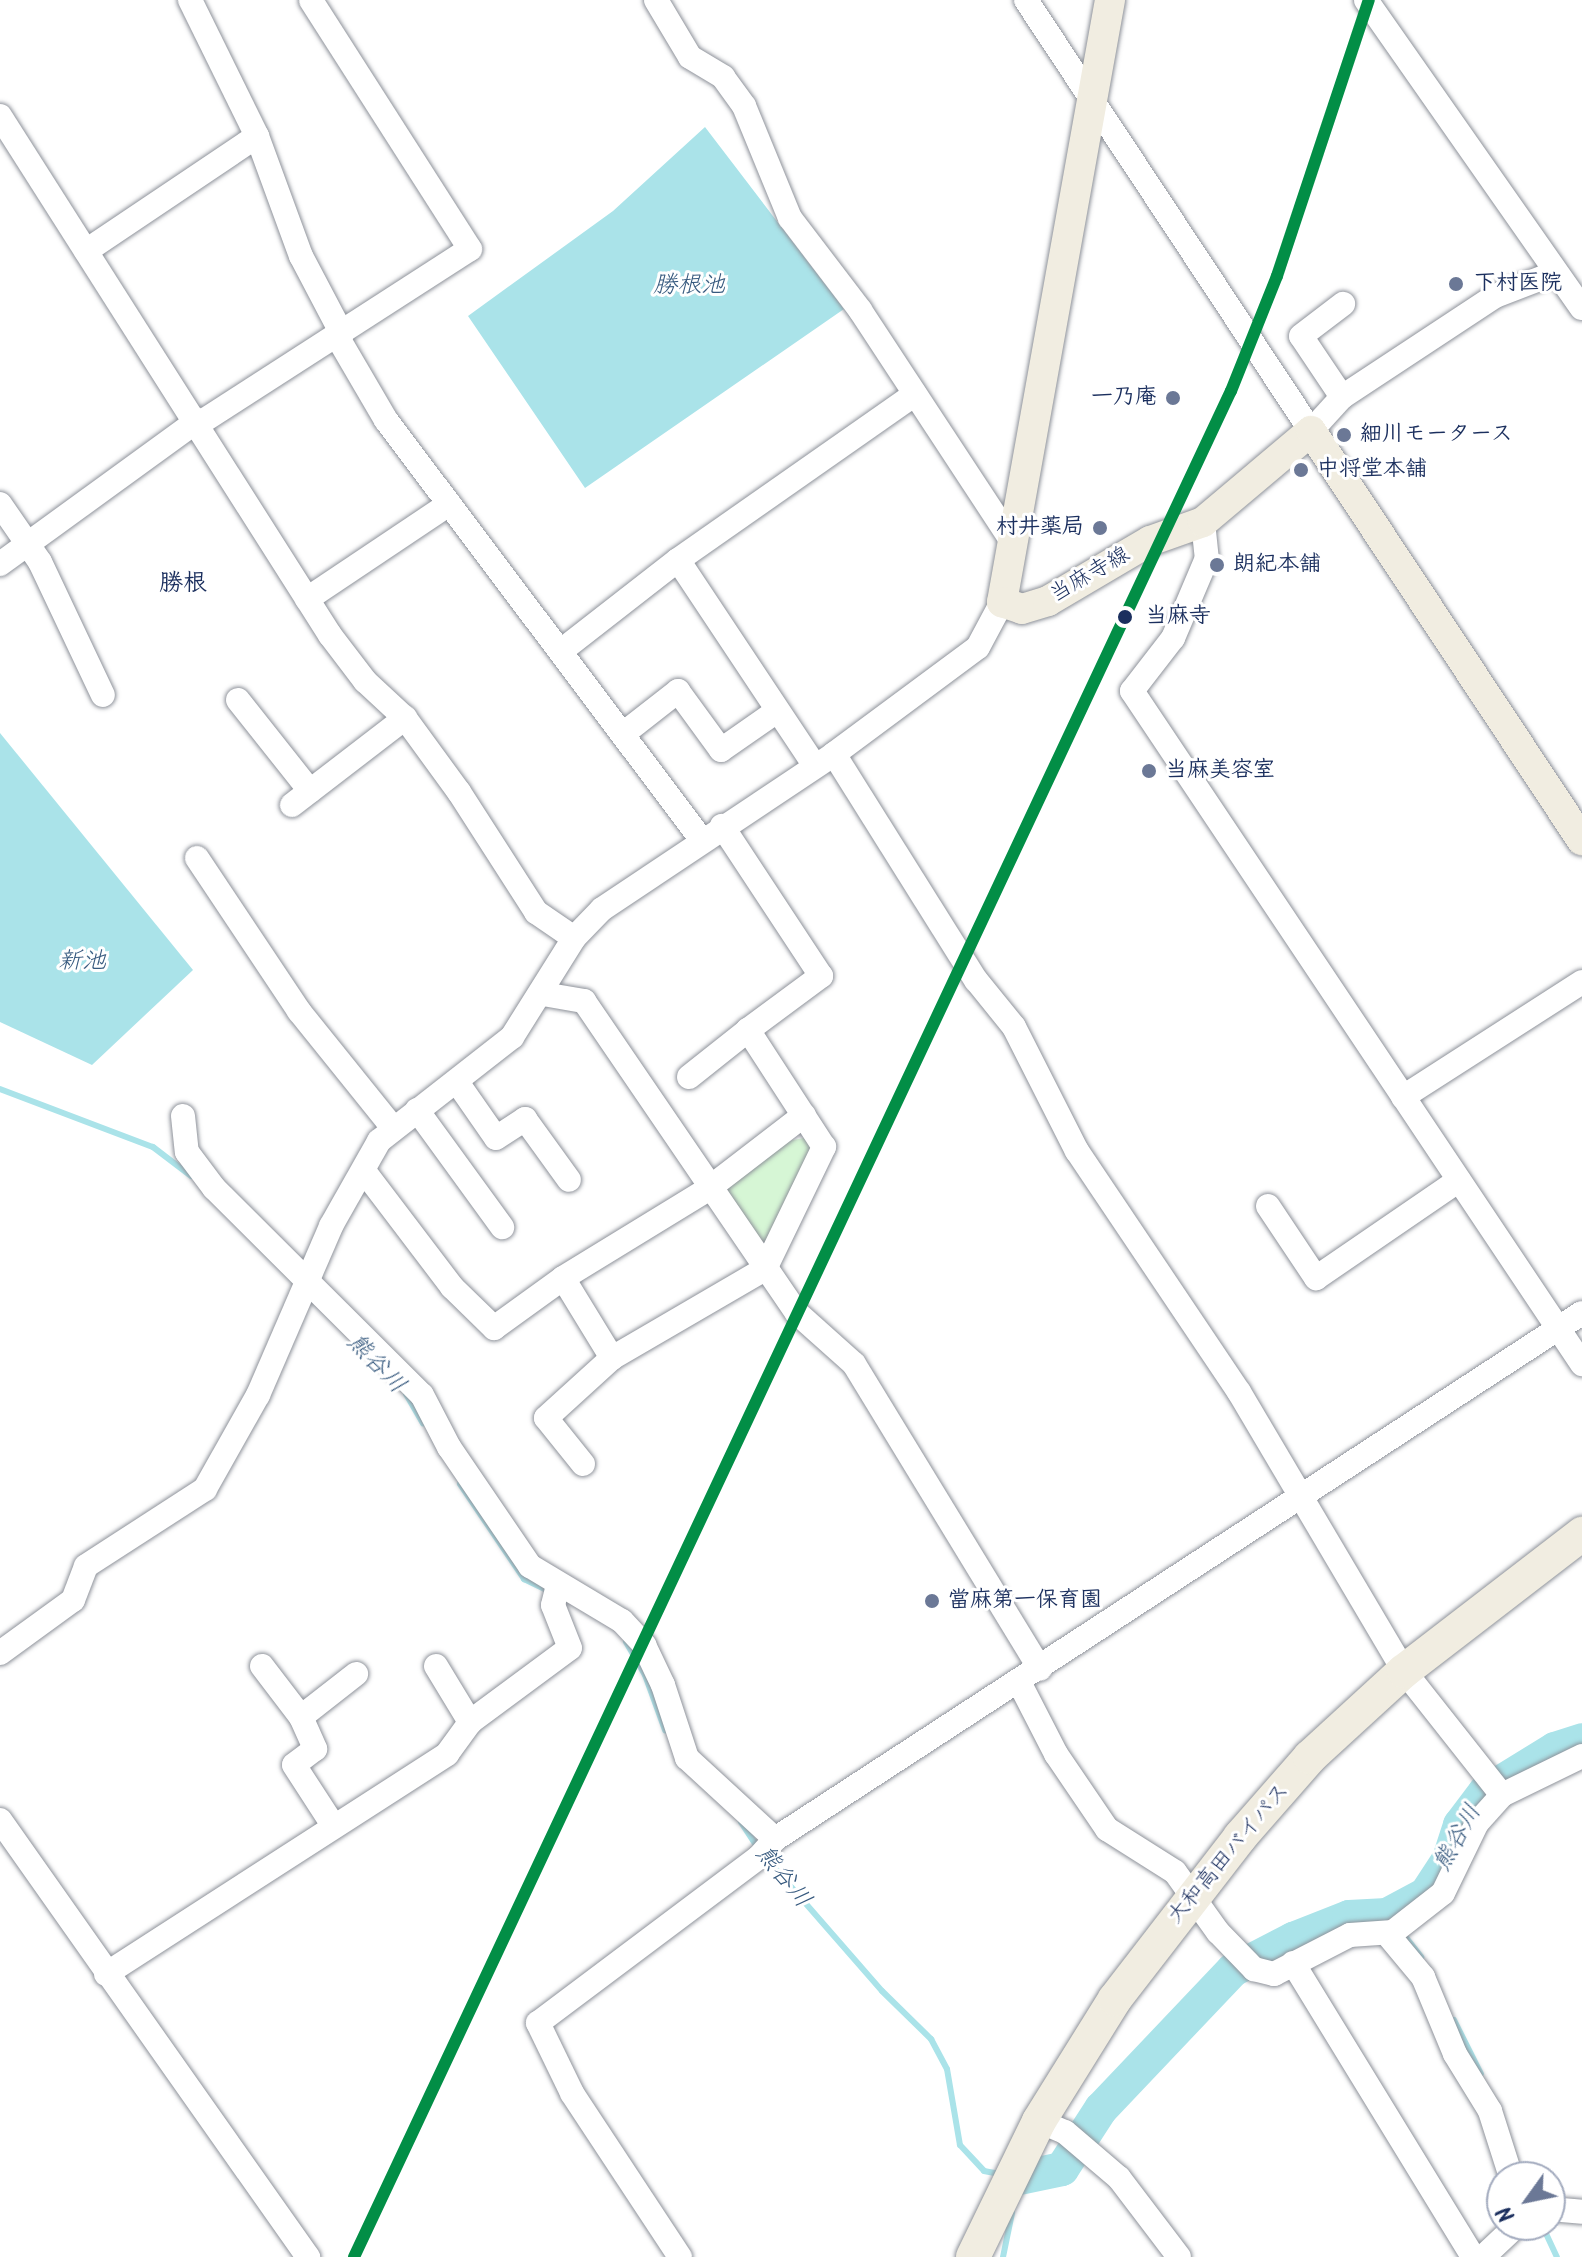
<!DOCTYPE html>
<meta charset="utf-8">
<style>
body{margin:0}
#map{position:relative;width:1582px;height:2257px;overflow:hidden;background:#fff;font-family:Kalam,"Klee One",sans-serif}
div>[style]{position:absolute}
.green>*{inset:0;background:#d6f6d5}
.water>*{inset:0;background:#aae3e9}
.stream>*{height:6px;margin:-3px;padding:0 3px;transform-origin:3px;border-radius:3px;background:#aae3e9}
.river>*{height:34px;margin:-17px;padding:0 17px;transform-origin:17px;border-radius:17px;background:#aae3e9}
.roads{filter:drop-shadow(0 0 2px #8e929a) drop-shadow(0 0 2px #8e929a)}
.minor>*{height:24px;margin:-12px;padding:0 12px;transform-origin:12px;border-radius:12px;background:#fff}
.major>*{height:30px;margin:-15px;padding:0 15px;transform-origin:15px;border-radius:15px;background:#f1ede1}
.highway>*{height:34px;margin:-17px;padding:0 17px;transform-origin:17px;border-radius:17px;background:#f1ede1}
.rail-1>*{height:12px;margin:-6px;padding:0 6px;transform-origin:6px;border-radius:6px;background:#028e46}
.dots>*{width:22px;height:22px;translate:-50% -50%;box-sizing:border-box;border:4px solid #fff;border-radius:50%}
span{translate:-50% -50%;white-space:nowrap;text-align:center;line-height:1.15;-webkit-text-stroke:6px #fff;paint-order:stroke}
.poi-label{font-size:22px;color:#1b2f5e;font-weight:700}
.left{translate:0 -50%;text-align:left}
.right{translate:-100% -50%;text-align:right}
.street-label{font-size:22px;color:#1b2f5e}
.stop-label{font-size:22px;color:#1b2f5e;font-weight:700}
.water-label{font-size:24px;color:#36597e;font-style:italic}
.neighbourhood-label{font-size:24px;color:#1b2f5e;font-weight:700}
.north{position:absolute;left:1486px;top:2161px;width:80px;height:80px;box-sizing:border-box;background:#fff;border:2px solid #a4acbf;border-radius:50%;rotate:237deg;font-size:22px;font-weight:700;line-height:32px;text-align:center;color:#1b2f5e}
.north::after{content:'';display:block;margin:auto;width:28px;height:36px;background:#6b7896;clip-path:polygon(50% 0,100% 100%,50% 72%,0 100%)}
</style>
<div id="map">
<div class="green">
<div style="clip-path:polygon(804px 1138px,814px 1150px,771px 1244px,760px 1242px,719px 1187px,788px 1141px)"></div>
</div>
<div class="water">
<div style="clip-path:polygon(705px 127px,844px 309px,585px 488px,468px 316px,613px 211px)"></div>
<div style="clip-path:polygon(0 733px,193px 970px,92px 1065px,0 1022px)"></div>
</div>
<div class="stream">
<div style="left:0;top:1089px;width:164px;rotate:20.8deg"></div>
<div style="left:153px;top:1147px;width:48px;rotate:37.3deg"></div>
<div style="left:406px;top:1394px;width:34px;rotate:60deg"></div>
<div style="left:460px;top:1484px;width:115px;rotate:56deg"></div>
<div style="left:524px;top:1579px;width:30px;rotate:26deg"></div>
<div style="left:626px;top:1642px;width:38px;rotate:60deg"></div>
<div style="left:645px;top:1675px;width:59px;rotate:70deg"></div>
<div style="left:741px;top:1822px;width:33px;rotate:57deg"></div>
<div style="left:766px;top:1858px;width:176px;rotate:48.9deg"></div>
<div style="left:882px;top:1991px;width:69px;rotate:44.4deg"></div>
<div style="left:931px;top:2039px;width:34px;rotate:62deg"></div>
<div style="left:947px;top:2069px;width:77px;rotate:80.3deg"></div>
<div style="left:960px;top:2145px;width:35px;rotate:47deg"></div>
<div style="left:984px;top:2171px;width:16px;rotate:11deg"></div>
<div style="left:1401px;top:1931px;width:33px;rotate:52deg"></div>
<div style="left:1454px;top:2020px;width:60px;rotate:63.4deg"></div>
<div style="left:1542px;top:2225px;width:35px;rotate:65deg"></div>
<div style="left:1003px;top:2257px;width:45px;rotate:-78.4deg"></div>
</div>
<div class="river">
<div style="left:1019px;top:2178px;width:44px;rotate:-11.8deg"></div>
<div style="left:1062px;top:2169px;width:72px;rotate:-57deg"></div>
<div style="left:1101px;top:2109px;width:192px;rotate:-46.5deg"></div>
<div style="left:1233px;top:1970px;width:68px;rotate:-27.3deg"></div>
<div style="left:1293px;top:1939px;width:60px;rotate:-21.4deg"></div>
<div style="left:1349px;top:1917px;width:38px;rotate:-3deg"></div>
<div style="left:1387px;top:1915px;width:44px;rotate:-28.3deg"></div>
<div style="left:1426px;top:1894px;width:42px;rotate:-56.7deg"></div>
<div style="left:1449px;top:1859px;width:36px;rotate:-72deg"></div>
<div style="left:1460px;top:1825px;width:41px;rotate:-52.9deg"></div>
<div style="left:1485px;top:1792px;width:82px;rotate:-31.6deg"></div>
<div style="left:1555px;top:1749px;width:28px;rotate:-18deg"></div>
</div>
<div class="roads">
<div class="minor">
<div style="left:190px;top:0;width:152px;rotate:63.8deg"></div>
<div style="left:257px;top:136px;width:128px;rotate:69.9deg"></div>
<div style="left:301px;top:256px;width:88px;rotate:62.3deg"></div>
<div style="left:656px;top:0;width:66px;rotate:59.2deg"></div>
<div style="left:690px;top:57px;width:39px;rotate:31deg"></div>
<div style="left:723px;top:77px;width:36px;rotate:54deg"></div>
<div style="left:744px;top:106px;width:121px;rotate:67.7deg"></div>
<div style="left:790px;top:218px;width:116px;rotate:52.7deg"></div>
<div style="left:860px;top:310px;width:279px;rotate:56.7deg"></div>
<div style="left:1026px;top:0;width:517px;rotate:56.53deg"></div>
<div style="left:1311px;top:431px;width:46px;rotate:-47.6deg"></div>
<div style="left:1342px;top:397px;width:183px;rotate:-33.4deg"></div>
<div style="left:1495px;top:296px;width:64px;rotate:-21deg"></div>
<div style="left:1366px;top:0;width:376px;rotate:55deg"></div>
<div style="left:0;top:116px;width:615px;rotate:57.55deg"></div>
<div style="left:330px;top:635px;width:58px;rotate:52.7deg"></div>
<div style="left:365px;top:681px;width:54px;rotate:42.8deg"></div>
<div style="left:405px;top:718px;width:92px;rotate:53.9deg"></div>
<div style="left:459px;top:792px;width:143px;rotate:57.3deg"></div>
<div style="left:536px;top:912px;width:46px;rotate:34.4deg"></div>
<div style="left:86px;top:251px;width:206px;rotate:-33.9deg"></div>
<div style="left:338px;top:338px;width:95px;rotate:59.7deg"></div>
<div style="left:386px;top:420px;width:524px;rotate:53.06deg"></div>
<div style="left:1342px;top:397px;width:73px;rotate:-123.9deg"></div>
<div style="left:1301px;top:336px;width:53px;rotate:-37.3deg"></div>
<div style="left:200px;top:423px;width:321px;rotate:-32.8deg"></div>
<div style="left:470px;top:249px;width:295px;rotate:-122.6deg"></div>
<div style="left:0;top:504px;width:70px;rotate:55.4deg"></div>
<div style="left:40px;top:562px;width:147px;rotate:64.7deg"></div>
<div style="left:1203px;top:522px;width:36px;rotate:84deg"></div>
<div style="left:1207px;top:558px;width:87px;rotate:113deg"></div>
<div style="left:1173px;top:638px;width:67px;rotate:127.7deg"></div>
<div style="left:1132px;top:691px;width:810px;rotate:56.23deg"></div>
<div style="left:678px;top:560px;width:247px;rotate:56.4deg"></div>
<div style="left:0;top:564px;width:245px;rotate:-36deg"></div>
<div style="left:307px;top:599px;width:171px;rotate:-33.8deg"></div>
<div style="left:561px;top:651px;width:148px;rotate:-37.9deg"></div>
<div style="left:678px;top:560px;width:289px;rotate:-35deg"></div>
<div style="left:238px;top:700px;width:116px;rotate:51.6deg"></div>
<div style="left:623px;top:734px;width:70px;rotate:-38deg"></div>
<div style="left:678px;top:691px;width:73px;rotate:53.9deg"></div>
<div style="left:721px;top:750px;width:68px;rotate:-34.9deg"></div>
<div style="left:834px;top:754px;width:267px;rotate:57.9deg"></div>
<div style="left:976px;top:980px;width:60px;rotate:51deg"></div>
<div style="left:1014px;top:1027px;width:139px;rotate:63.1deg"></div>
<div style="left:1077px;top:1151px;width:290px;rotate:56.1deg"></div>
<div style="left:1239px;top:1392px;width:324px;rotate:59.4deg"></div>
<div style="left:1404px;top:1671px;width:158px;rotate:51.7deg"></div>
<div style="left:1502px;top:1795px;width:89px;rotate:-26deg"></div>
<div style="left:292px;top:805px;width:143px;rotate:-37.6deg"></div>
<div style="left:197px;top:858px;width:184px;rotate:56.3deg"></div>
<div style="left:299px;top:1011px;width:151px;rotate:51.2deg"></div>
<div style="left:543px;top:994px;width:42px;rotate:9.7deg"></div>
<div style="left:584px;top:1001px;width:378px;rotate:55.7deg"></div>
<div style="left:797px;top:1313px;width:76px;rotate:41.8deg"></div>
<div style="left:854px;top:1364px;width:357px;rotate:58.6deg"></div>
<div style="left:689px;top:1077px;width:75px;rotate:-38.5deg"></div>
<div style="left:457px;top:1082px;width:68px;rotate:55.1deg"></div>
<div style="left:496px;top:1138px;width:35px;rotate:-33deg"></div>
<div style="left:525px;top:1119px;width:75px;rotate:54.2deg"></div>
<div style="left:1403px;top:1097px;width:213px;rotate:-32.7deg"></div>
<div style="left:417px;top:1110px;width:145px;rotate:54deg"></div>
<div style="left:183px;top:1116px;width:36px;rotate:84deg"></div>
<div style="left:187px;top:1152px;width:45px;rotate:53.1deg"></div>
<div style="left:214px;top:1188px;width:293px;rotate:44.9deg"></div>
<div style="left:422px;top:1395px;width:59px;rotate:62.6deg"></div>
<div style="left:449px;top:1447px;width:144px;rotate:55.8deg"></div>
<div style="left:530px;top:1566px;width:107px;rotate:30.9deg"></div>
<div style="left:622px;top:1621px;width:33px;rotate:47deg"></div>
<div style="left:644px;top:1645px;width:44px;rotate:64.6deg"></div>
<div style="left:663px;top:1685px;width:77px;rotate:71.8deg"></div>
<div style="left:687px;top:1758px;width:120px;rotate:42.6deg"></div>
<div style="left:364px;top:1171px;width:146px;rotate:52.8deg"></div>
<div style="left:452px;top:1287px;width:59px;rotate:44.3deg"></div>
<div style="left:494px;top:1328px;width:85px;rotate:-35.9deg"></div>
<div style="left:563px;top:1278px;width:170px;rotate:-31.5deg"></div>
<div style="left:708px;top:1189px;width:121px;rotate:-37.6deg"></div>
<div style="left:1268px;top:1206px;width:87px;rotate:56.3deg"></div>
<div style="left:1316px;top:1278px;width:173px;rotate:-34.4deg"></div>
<div style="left:563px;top:1278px;width:94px;rotate:58.5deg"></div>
<div style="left:583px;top:1464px;width:59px;rotate:-128.8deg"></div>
<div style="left:546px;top:1418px;width:89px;rotate:-42.3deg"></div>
<div style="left:612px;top:1358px;width:177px;rotate:-30.2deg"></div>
<div style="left:765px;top:1269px;width:136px;rotate:-64.2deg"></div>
<div style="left:824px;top:1147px;width:140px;rotate:-123deg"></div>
<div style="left:748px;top:1030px;width:91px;rotate:-36.5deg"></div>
<div style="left:821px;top:976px;width:180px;rotate:-123.4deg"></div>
<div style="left:0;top:1653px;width:90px;rotate:-36deg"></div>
<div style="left:73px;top:1600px;width:36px;rotate:-69deg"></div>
<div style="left:86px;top:1566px;width:142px;rotate:-32.9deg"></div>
<div style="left:205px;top:1489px;width:108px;rotate:-60.6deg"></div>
<div style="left:258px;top:1395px;width:184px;rotate:-66.6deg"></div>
<div style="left:331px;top:1226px;width:98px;rotate:-60.5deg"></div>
<div style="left:379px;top:1141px;width:169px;rotate:-38deg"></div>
<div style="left:512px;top:1037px;width:117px;rotate:-57.9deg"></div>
<div style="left:574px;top:938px;width:40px;rotate:-46deg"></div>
<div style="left:602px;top:909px;width:279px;rotate:-33.7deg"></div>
<div style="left:834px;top:754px;width:179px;rotate:-36.6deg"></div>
<div style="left:978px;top:647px;width:51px;rotate:-61.9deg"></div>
<div style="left:262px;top:1666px;width:64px;rotate:52.6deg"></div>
<div style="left:301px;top:1717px;width:70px;rotate:-38deg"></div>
<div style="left:436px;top:1666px;width:66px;rotate:58.7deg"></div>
<div style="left:1019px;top:1682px;width:81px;rotate:62.8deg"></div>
<div style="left:1056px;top:1754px;width:91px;rotate:55.8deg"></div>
<div style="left:1107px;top:1829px;width:80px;rotate:32.3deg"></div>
<div style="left:1175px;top:1872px;width:74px;rotate:54.4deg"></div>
<div style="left:1218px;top:1932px;width:52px;rotate:45.8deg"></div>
<div style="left:1254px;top:1969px;width:21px;rotate:14deg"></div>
<div style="left:1274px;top:1974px;width:85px;rotate:-27.2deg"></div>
<div style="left:1350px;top:1935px;width:43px;rotate:-4deg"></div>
<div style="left:1393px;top:1932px;width:63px;rotate:-38deg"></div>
<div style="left:1443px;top:1893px;width:78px;rotate:-64.1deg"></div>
<div style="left:1477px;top:1823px;width:38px;rotate:-48deg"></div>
<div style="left:301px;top:1717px;width:35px;rotate:66deg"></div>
<div style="left:315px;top:1749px;width:26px;rotate:143deg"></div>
<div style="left:294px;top:1765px;width:72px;rotate:57deg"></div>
<div style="left:0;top:1820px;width:535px;rotate:54.82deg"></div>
<div style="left:1388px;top:1935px;width:55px;rotate:50.2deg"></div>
<div style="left:1423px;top:1977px;width:83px;rotate:67.4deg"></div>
<div style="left:1455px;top:2054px;width:67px;rotate:58.4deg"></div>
<div style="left:1490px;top:2111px;width:69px;rotate:72.3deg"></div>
<div style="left:1293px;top:1963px;width:345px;rotate:58.5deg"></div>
<div style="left:106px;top:1974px;width:406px;rotate:-32.8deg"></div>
<div style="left:447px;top:1754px;width:39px;rotate:-54deg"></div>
<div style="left:470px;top:1722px;width:124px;rotate:-36.5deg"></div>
<div style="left:570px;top:1648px;width:46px;rotate:-111.6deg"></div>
<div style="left:553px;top:1605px;width:21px;rotate:-76deg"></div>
<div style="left:1039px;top:2121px;width:28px;rotate:23deg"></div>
<div style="left:1065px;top:2132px;width:71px;rotate:40.4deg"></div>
<div style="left:1119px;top:2178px;width:99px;rotate:52.8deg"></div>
<div style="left:1550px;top:2209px;width:32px;rotate:5deg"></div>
<div style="left:680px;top:2257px;width:196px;rotate:-123.4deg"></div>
<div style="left:572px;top:2093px;width:78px;rotate:-115.9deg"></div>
<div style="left:538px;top:2023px;width:275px;rotate:-36.9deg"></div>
<div style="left:758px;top:1858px;width:25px;rotate:-48deg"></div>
<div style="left:775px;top:1839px;width:963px;rotate:-33.1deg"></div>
<div style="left:1483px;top:2257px;width:47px;rotate:-43.3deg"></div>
</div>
<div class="major">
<div style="left:1110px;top:0;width:612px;rotate:100.17deg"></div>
<div style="left:1002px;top:602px;width:21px;rotate:19deg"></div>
<div style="left:1022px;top:609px;width:27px;rotate:-17deg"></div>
<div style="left:1048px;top:601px;width:118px;rotate:-30.5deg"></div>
<div style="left:1150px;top:541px;width:56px;rotate:-19.7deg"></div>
<div style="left:1203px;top:522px;width:141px;rotate:-40.1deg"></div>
<div style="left:1311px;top:431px;width:491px;rotate:56.5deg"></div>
</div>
<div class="highway">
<div style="left:973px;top:2257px;width:151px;rotate:-64.1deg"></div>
<div style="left:1039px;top:2121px;width:144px;rotate:-58.1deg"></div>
<div style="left:1115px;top:1999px;width:205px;rotate:-52.3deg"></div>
<div style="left:1240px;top:1837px;width:106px;rotate:-48.8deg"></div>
<div style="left:1310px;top:1757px;width:127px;rotate:-42.5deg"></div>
<div style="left:1404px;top:1671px;width:225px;rotate:-37.6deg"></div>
</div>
</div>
<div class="rail-1">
<div style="left:354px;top:2257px;width:2062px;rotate:-64.83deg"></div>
<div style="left:1231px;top:391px;width:124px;rotate:-68.2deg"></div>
<div style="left:1277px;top:276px;width:291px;rotate:-71.6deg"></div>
</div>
<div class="dots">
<div style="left:1456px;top:284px;background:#6b7896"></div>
<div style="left:1173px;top:398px;background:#6b7896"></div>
<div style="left:1344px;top:435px;background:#6b7896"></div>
<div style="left:1301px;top:470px;background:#6b7896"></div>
<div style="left:1100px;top:528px;background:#6b7896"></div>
<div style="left:1217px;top:565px;background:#6b7896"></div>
<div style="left:1125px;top:617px;background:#1b2f5e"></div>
<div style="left:1149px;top:771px;background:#6b7896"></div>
<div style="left:932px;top:1601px;background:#6b7896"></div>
</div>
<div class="poi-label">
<span class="left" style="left:1474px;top:284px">下村医院</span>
<span class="right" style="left:1157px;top:398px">一乃庵</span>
<span class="left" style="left:1360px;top:435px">細川モータース</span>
<span class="left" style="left:1317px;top:470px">中将堂本舗</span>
<span class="right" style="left:1084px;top:528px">村井薬局</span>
<span class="left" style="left:1233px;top:565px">朗紀本舗</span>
<span class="left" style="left:1165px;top:771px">当麻美容室</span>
<span class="left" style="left:948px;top:1601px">當麻第一保育園</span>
</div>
<div class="street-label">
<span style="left:1090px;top:575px;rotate:-30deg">当麻寺線</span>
<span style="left:1229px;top:1854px;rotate:-50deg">大和高田バイパス</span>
</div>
<div class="stop-label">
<span class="left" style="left:1145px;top:617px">当麻寺</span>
</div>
<div class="water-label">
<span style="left:689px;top:286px">勝根池</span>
<span style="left:82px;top:962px">新池</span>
<span style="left:376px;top:1364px;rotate:46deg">熊谷川</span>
<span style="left:1458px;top:1838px;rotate:-61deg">熊谷川</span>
<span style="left:783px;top:1877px;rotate:51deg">熊谷川</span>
</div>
<div class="neighbourhood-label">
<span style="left:183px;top:584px">勝根</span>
</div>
<div class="north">N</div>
</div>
